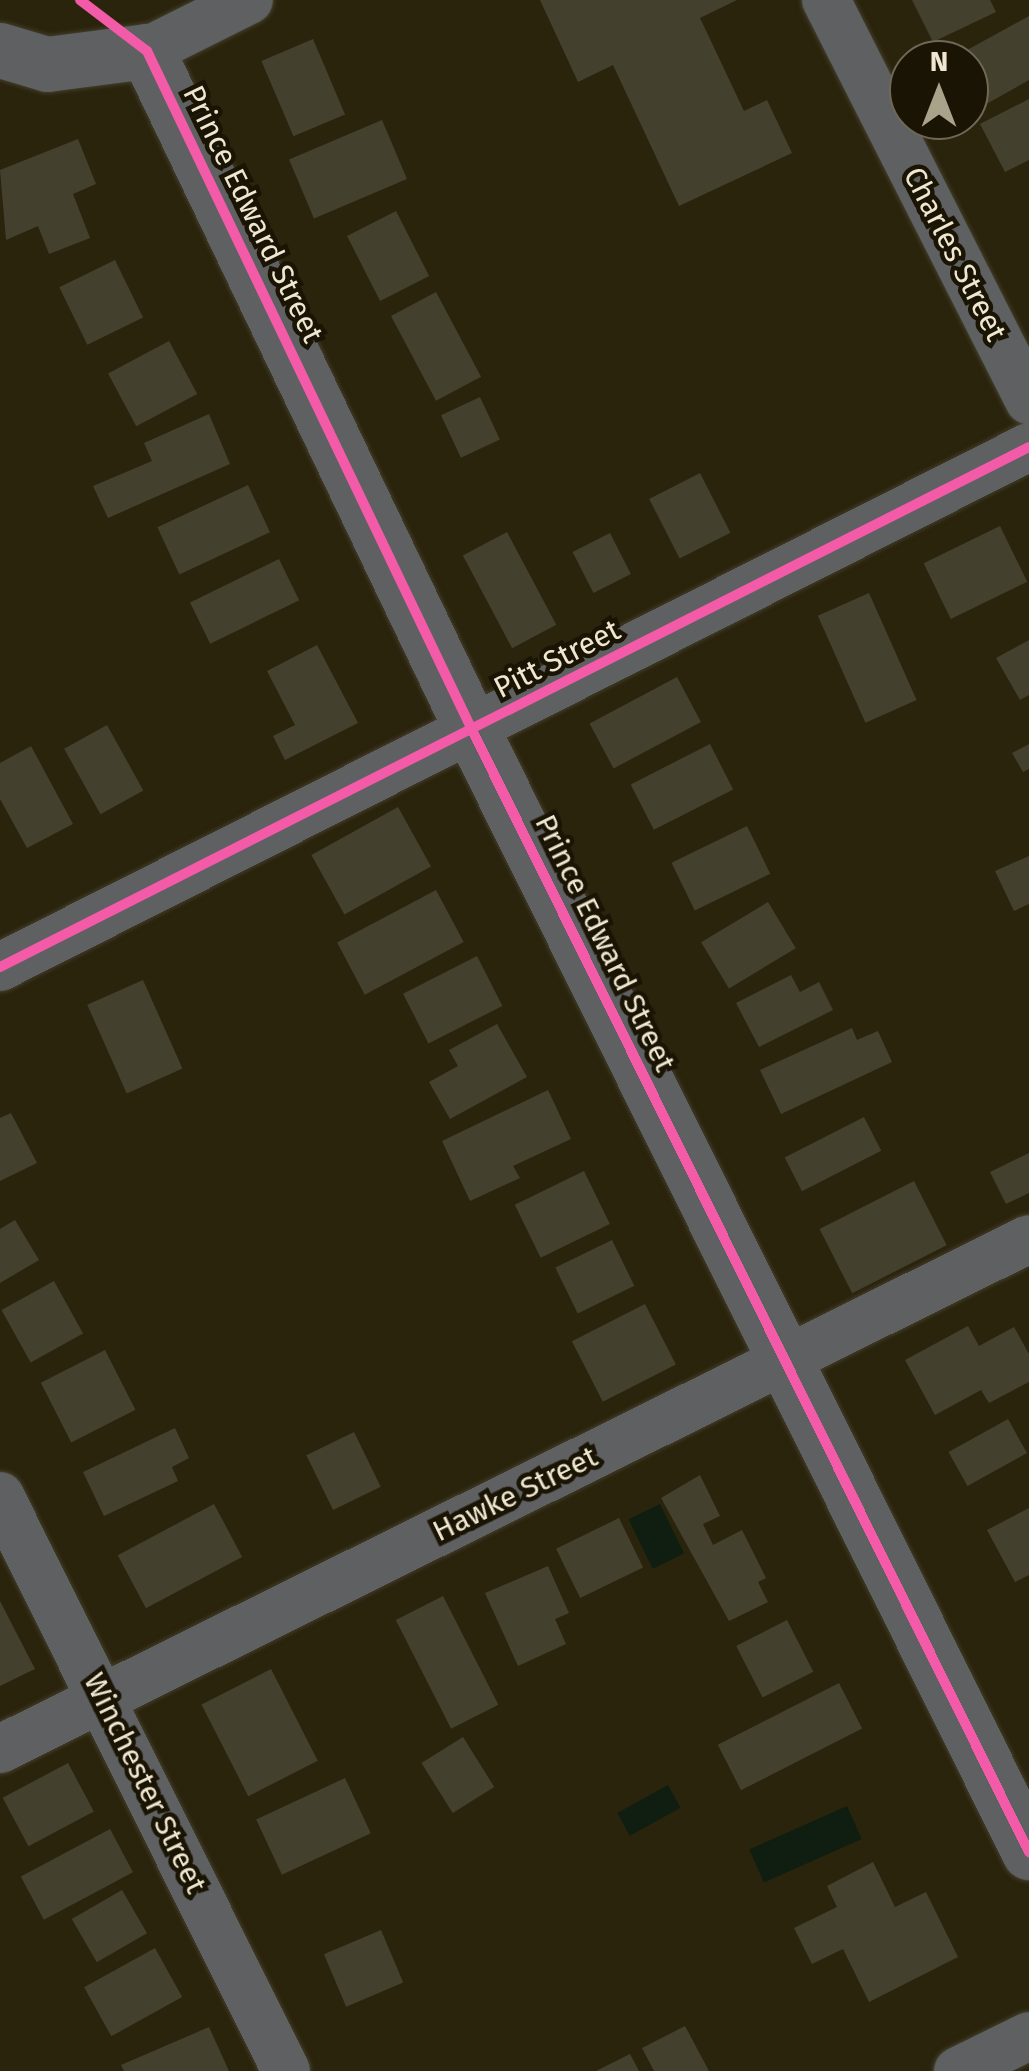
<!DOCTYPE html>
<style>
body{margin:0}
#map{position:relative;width:1029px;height:2071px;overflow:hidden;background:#2a240d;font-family:"Fira Sans",sans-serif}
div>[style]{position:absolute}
.water>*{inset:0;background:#0f1e11;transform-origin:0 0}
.building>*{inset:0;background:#44402e;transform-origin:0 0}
.roads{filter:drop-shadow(0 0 2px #433e2b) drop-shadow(0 0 2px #433e2b)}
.minor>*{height:48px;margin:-24px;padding:0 24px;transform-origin:24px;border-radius:24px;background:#5f6062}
.tertiary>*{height:55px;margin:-27.5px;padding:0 27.5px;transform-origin:27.5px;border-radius:27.5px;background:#5f6062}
.cycleway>*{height:10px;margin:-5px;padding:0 5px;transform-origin:5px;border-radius:5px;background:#f35aa7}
span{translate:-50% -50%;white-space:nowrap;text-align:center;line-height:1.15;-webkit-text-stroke:9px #1a1404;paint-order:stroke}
.street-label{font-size:30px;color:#efe7d1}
.north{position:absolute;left:889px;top:40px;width:100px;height:100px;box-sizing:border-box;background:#1a1404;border:2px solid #6f6856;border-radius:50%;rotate:0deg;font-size:28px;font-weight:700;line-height:40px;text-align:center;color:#efe7d1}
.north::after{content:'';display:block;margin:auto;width:35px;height:45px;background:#aaa38c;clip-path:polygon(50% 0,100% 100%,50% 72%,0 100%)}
</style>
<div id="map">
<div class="water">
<div style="left:660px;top:1504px;width:55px;height:35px;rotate:64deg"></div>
<div style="left:668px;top:1785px;width:26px;height:58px;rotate:61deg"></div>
<div style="left:847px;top:1806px;width:36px;height:107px;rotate:66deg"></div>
</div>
<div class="building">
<div style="clip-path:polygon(540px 0,737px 0,700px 18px,744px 111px,767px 100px,792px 153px,679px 206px,613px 65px,578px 82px)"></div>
<div style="clip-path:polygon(912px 0,990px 0,996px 12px,933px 42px)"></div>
<div style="clip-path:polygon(1029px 16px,1029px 80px,974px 111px,969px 60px,949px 60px)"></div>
<div style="left:313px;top:39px;width:82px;height:56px;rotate:67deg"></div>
<div style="clip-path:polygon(1029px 99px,1029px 160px,1005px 172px,980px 124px)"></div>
<div style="left:382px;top:120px;width:64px;height:101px;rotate:67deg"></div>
<div style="clip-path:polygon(78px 139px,96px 184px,73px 194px,90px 238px,49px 254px,38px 226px,6px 240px,0 170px)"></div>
<div style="left:396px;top:211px;width:73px;height:55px;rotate:63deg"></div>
<div style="left:115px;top:260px;width:64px;height:62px;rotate:64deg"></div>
<div style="left:436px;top:292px;width:96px;height:51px;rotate:62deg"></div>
<div style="left:169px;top:341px;width:60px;height:69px;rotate:62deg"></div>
<div style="left:480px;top:397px;width:47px;height:43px;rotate:65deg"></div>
<div style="clip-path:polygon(209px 414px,230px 464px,108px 518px,93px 486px,152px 461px,144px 443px)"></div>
<div style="left:700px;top:473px;width:67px;height:57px;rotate:63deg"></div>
<div style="left:248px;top:485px;width:52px;height:100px;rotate:65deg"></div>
<div style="left:1000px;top:526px;width:62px;height:85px;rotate:64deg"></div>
<div style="left:507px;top:532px;width:105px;height:50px;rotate:62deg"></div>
<div style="left:610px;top:533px;width:46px;height:42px;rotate:63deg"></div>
<div style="left:279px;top:559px;width:46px;height:99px;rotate:64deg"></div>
<div style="left:869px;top:593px;width:117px;height:56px;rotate:66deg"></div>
<div style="clip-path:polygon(1029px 640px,1029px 695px,1020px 700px,996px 658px)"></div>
<div style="clip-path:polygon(317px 645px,358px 723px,285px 760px,273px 736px,295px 725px,267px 671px)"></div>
<div style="left:677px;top:677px;width:51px;height:99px;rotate:62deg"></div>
<div style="left:107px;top:725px;width:75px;height:49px;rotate:61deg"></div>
<div style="left:710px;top:744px;width:51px;height:89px;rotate:63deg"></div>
<div style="clip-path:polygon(1029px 744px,1029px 769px,1023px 772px,1012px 753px)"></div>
<div style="clip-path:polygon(31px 746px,73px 824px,27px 848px,0 799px,0 763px)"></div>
<div style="left:398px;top:807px;width:68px;height:99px;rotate:61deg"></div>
<div style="left:747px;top:826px;width:53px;height:84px;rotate:64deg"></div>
<div style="clip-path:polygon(1029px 856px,1029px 904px,1014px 911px,995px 871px)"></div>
<div style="left:436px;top:890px;width:59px;height:112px;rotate:62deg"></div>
<div style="left:768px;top:902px;width:54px;height:78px;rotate:59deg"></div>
<div style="left:477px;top:956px;width:56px;height:83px;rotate:63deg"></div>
<div style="clip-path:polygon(791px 975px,800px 992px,819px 982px,833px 1010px,759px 1047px,736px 1003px)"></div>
<div style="left:143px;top:980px;width:97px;height:61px;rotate:66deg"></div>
<div style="clip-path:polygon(497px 1024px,527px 1077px,450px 1119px,429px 1082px,458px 1066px,449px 1050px)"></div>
<div style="clip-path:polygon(852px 1028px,857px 1040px,878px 1031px,892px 1062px,781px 1114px,760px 1070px)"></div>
<div style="clip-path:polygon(548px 1090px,571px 1139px,513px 1166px,520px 1178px,470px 1201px,442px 1141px)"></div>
<div style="clip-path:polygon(11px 1113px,37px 1163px,0 1181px,0 1118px)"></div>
<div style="left:864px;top:1117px;width:38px;height:89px;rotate:63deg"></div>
<div style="clip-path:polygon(1029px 1153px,1029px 1193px,1006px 1204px,990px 1172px)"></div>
<div style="left:584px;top:1171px;width:59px;height:77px;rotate:64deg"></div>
<div style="left:914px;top:1181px;width:72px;height:106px;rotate:63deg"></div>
<div style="clip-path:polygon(15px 1220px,39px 1260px,0 1283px,0 1229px)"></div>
<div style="left:612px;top:1240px;width:51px;height:63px;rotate:64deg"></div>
<div style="left:54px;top:1281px;width:60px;height:60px;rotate:61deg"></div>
<div style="left:645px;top:1304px;width:68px;height:82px;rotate:63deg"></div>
<div style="clip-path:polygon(968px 1326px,979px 1346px,1014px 1327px,1029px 1354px,1029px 1382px,989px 1403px,981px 1390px,935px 1415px,905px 1360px)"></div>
<div style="left:105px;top:1350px;width:67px;height:72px;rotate:63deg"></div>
<div style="left:1008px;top:1419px;width:39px;height:68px;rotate:61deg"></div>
<div style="clip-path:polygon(175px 1428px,189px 1458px,172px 1467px,178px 1481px,104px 1516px,83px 1472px)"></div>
<div style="left:354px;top:1432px;width:61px;height:53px;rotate:64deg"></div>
<div style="clip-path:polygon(700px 1475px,720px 1516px,703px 1524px,713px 1545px,742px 1530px,766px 1578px,758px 1582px,768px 1602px,729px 1621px,661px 1498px)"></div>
<div style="left:214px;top:1504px;width:60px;height:109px;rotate:62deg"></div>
<div style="clip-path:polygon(1029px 1508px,1029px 1575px,1015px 1582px,987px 1530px)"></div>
<div style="left:619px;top:1518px;width:55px;height:70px;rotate:64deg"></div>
<div style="clip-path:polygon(548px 1566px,569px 1613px,555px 1619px,566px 1644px,518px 1666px,485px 1593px)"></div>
<div style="left:443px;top:1596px;width:122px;height:53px;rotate:63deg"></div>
<div style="clip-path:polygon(0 1601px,35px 1669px,0 1686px)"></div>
<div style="left:787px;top:1620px;width:58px;height:57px;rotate:63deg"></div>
<div style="left:271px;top:1669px;width:103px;height:78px;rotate:63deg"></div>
<div style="left:839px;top:1683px;width:51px;height:136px;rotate:63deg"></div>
<div style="left:463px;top:1737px;width:59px;height:49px;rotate:58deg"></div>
<div style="left:68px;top:1763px;width:55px;height:74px;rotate:62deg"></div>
<div style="left:345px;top:1778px;width:61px;height:98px;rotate:65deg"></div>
<div style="left:110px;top:1829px;width:49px;height:101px;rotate:62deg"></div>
<div style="clip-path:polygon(873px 1862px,895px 1907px,926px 1892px,958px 1957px,869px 2002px,843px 1949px,812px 1964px,794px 1928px,837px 1907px,827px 1886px)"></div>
<div style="left:122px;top:1890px;width:50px;height:58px;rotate:60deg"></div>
<div style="left:381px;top:1930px;width:57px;height:62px;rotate:67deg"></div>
<div style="left:155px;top:1948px;width:56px;height:81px;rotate:61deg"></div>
<div style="clip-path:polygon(685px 2026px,709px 2071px,654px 2071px,642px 2048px)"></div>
<div style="clip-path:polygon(209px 2027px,229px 2071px,124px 2071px,121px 2065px)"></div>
<div style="clip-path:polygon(630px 2054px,639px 2071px,596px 2071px)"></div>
</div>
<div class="roads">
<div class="minor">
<div style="left:826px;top:0;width:449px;rotate:63.1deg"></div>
<div style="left:147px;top:51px;width:114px;rotate:-26.6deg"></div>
<div style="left:0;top:967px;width:1153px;rotate:-26.81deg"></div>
<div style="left:0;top:1496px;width:642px;rotate:63.55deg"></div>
<div style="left:0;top:1749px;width:1148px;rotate:-26.36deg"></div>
<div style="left:958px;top:2071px;width:79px;rotate:-26.2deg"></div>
</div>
<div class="tertiary">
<div style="left:0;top:50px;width:49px;rotate:16.6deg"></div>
<div style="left:47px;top:64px;width:101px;rotate:-7.4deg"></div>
<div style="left:147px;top:51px;width:753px;rotate:64.42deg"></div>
<div style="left:472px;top:730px;width:1253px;rotate:63.6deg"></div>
</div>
</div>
<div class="cycleway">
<div style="left:80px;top:0;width:84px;rotate:37.3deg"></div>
<div style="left:147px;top:51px;width:753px;rotate:64.42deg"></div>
<div style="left:472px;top:730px;width:1253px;rotate:63.6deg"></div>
<div style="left:0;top:967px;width:1153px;rotate:-26.81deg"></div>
</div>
<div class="street-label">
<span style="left:253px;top:214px;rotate:64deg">Prince Edward Street</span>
<span style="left:955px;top:254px;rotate:63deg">Charles Street</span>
<span style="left:557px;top:659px;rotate:-27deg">Pitt Street</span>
<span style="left:605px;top:943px;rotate:64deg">Prince Edward Street</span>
<span style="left:515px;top:1494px;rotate:-26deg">Hawke Street</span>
<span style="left:145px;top:1783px;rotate:64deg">Winchester Street</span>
</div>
<div class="north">N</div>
</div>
